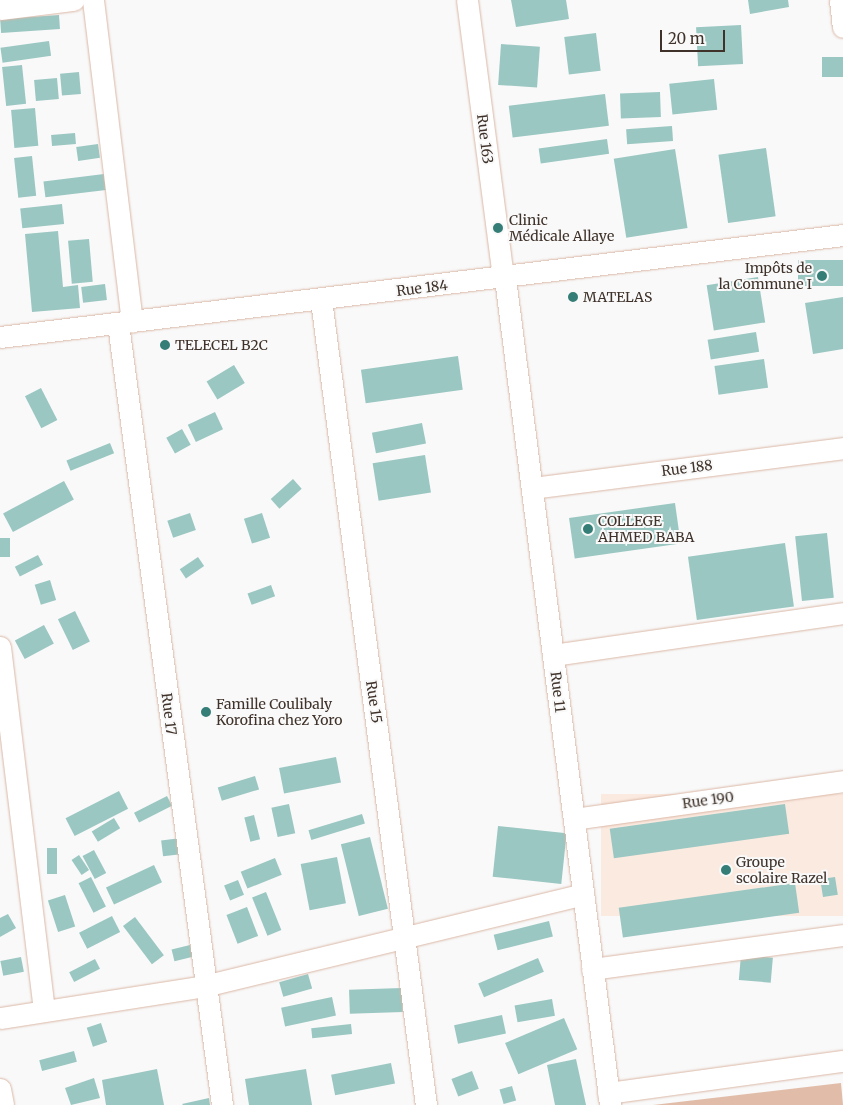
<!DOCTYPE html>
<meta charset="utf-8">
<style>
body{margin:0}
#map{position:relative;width:843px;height:1105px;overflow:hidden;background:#f9f9f9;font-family:Merriweather,serif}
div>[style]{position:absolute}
.built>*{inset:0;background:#fbeae0;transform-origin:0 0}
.green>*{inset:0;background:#e1bda9}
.building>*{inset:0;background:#9ac7c2;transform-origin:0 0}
.roads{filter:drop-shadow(0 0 1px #dab7a5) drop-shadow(0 0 1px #dab7a5)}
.minor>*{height:21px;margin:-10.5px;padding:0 10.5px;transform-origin:10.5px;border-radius:10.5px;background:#fff}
.dots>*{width:14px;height:14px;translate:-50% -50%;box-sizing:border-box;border:2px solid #f9f9f9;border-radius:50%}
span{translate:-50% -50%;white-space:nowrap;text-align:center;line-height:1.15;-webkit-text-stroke:4px #f9f9f9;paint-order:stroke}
.street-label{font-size:14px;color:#3f322a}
.poi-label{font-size:14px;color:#3f322a}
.left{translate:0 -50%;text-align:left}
.right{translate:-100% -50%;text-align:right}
.scale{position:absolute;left:660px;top:30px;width:65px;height:22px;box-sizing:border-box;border:2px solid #3f322a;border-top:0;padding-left:6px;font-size:15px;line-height:18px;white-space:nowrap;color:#3f322a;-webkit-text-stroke:4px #f9f9f9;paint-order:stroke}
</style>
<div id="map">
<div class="built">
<div style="left:843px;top:794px;width:122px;height:242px;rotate:90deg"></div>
</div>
<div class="green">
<div style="clip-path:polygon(841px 1083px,843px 1105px,653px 1105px)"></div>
</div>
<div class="building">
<div style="clip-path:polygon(511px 0,566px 0,569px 19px,516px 27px)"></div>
<div style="clip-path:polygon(748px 0,788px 0,789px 7px,750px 14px)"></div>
<div style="left:59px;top:15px;width:14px;height:59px;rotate:86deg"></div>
<div style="left:741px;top:25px;width:39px;height:45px;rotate:87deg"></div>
<div style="left:596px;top:33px;width:38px;height:32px;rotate:83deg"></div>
<div style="left:49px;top:41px;width:15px;height:49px;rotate:82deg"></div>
<div style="left:501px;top:44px;width:39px;height:41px;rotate:4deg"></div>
<div style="left:843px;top:57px;width:20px;height:21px;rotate:90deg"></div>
<div style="left:22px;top:65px;width:39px;height:20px;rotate:84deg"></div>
<div style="left:79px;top:72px;width:22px;height:19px;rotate:85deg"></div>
<div style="left:57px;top:78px;width:21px;height:23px;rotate:85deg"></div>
<div style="left:714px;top:79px;width:31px;height:45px;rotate:84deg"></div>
<div style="left:660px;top:92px;width:25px;height:40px;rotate:88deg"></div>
<div style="left:605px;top:94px;width:32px;height:97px;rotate:83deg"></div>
<div style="left:35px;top:108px;width:38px;height:24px;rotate:85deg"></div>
<div style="left:672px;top:126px;width:15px;height:46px;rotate:86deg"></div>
<div style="left:75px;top:133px;width:11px;height:24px;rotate:85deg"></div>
<div style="left:607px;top:139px;width:15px;height:69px;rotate:82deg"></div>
<div style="left:98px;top:144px;width:14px;height:22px;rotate:82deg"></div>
<div style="left:766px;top:148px;width:69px;height:48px;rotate:82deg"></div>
<div style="left:675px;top:149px;width:80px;height:62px;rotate:81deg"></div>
<div style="left:32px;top:156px;width:40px;height:18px;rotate:84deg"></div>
<div style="left:104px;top:174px;width:16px;height:61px;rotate:83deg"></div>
<div style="left:62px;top:204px;width:20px;height:42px;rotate:84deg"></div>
<div style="clip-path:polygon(58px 231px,63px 287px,78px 285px,80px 308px,32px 312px,25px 234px)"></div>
<div style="left:89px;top:239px;width:43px;height:21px;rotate:85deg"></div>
<div style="left:843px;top:260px;width:26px;height:45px;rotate:90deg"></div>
<div style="left:758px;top:277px;width:46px;height:52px;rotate:81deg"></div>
<div style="left:105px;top:284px;width:16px;height:24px;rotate:83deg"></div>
<div style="clip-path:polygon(843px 297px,843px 349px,813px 354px,805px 303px)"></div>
<div style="left:756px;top:332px;width:20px;height:49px;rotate:81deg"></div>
<div style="left:458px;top:356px;width:34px;height:98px;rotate:82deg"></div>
<div style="left:764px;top:359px;width:29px;height:50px;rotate:82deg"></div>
<div style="left:234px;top:365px;width:21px;height:32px;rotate:59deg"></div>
<div style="left:41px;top:388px;width:36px;height:18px;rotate:63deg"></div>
<div style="left:215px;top:412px;width:19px;height:30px;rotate:65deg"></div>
<div style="left:422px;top:423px;width:21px;height:51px;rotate:79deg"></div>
<div style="left:182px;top:429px;width:18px;height:18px;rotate:61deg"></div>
<div style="left:110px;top:443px;width:11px;height:47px;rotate:68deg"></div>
<div style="left:425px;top:455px;width:38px;height:53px;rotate:81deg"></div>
<div style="left:293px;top:479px;width:13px;height:30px;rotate:48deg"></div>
<div style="left:64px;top:481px;width:21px;height:69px;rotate:62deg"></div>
<div style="left:675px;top:503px;width:41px;height:107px;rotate:82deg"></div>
<div style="left:190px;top:513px;width:18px;height:24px;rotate:71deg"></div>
<div style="left:262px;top:513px;width:26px;height:19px;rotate:72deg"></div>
<div style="left:827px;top:533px;width:65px;height:32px;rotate:84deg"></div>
<div style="left:0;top:538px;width:10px;height:19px"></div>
<div style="left:785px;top:543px;width:64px;height:98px;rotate:82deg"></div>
<div style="left:38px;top:555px;width:11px;height:26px;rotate:63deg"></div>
<div style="left:198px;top:557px;width:11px;height:22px;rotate:56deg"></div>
<div style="left:50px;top:580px;width:21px;height:16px;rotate:73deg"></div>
<div style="left:271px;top:585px;width:12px;height:25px;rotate:70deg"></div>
<div style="left:75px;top:611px;width:34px;height:19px;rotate:64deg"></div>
<div style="left:44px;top:625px;width:21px;height:33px;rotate:62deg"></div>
<div style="left:336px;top:757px;width:26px;height:58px;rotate:79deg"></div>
<div style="left:255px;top:776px;width:14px;height:39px;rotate:73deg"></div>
<div style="left:119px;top:791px;width:20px;height:60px;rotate:63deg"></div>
<div style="left:167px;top:796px;width:11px;height:37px;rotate:63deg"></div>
<div style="left:289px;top:804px;width:30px;height:18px;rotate:78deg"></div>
<div style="left:785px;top:804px;width:30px;height:177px;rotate:82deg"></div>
<div style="left:362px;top:814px;width:10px;height:56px;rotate:73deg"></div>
<div style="left:254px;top:815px;width:25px;height:10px;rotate:76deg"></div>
<div style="left:114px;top:818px;width:12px;height:26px;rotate:59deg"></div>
<div style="left:498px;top:826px;width:69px;height:51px;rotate:6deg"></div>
<div style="left:370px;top:837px;width:74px;height:30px;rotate:76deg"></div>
<div style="left:181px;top:838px;width:16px;height:20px;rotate:83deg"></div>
<div style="left:47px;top:848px;width:10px;height:26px"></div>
<div style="left:94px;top:850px;width:26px;height:13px;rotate:62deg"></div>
<div style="left:79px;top:855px;width:18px;height:9px;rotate:56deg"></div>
<div style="left:337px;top:857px;width:47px;height:37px;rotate:79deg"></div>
<div style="left:275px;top:858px;width:18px;height:37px;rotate:68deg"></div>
<div style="left:154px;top:865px;width:19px;height:53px;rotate:65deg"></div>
<div style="left:91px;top:877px;width:33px;height:14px;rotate:63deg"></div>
<div style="left:835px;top:877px;width:18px;height:15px;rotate:81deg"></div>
<div style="left:238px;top:880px;width:16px;height:15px;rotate:68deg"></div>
<div style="left:795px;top:883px;width:30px;height:178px;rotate:82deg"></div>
<div style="left:266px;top:892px;width:41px;height:15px;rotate:68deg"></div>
<div style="left:65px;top:895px;width:33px;height:18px;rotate:72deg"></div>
<div style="left:247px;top:907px;width:31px;height:22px;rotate:69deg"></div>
<div style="clip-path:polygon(8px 914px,16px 928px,0 937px,0 918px)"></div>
<div style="left:112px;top:916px;width:18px;height:37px;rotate:63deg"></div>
<div style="left:135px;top:917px;width:48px;height:15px;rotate:53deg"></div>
<div style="left:549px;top:921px;width:16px;height:57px;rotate:76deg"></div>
<div style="left:190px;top:945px;width:12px;height:19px;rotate:76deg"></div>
<div style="left:741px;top:955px;width:32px;height:25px;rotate:5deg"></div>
<div style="left:21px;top:957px;width:15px;height:21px;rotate:79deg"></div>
<div style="left:538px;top:958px;width:15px;height:65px;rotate:67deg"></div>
<div style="left:95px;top:959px;width:11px;height:29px;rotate:63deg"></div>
<div style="left:308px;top:974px;width:15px;height:30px;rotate:74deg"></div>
<div style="left:402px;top:988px;width:24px;height:53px;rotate:88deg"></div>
<div style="left:332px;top:997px;width:19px;height:52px;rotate:78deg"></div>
<div style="left:552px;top:999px;width:17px;height:38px;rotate:80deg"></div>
<div style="left:502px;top:1015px;width:19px;height:49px;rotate:78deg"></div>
<div style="left:564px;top:1018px;width:34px;height:64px;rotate:67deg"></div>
<div style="left:101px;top:1023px;width:20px;height:15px;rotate:72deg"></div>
<div style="left:351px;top:1024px;width:10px;height:40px;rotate:84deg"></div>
<div style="left:74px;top:1051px;width:11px;height:36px;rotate:75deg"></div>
<div style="clip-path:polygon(576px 1059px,586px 1105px,555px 1105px,547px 1065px)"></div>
<div style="left:391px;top:1063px;width:21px;height:61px;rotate:79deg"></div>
<div style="clip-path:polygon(157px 1069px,164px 1105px,106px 1105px,102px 1080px)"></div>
<div style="clip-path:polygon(306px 1069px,312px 1105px,249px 1105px,245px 1079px)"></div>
<div style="left:472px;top:1071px;width:19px;height:22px;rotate:69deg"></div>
<div style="clip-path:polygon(94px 1078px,100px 1098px,71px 1105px,65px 1088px)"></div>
<div style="left:512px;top:1086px;width:15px;height:13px;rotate:74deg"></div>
<div style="clip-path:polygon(209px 1098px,210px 1105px,183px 1105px,182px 1104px)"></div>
</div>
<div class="roads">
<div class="minor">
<div style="left:93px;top:0;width:324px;rotate:83.1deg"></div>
<div style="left:467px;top:0;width:281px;rotate:82.6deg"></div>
<div style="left:840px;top:0;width:27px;rotate:84deg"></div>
<div style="left:0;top:9px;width:74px;rotate:-7deg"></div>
<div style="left:505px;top:278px;width:834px;rotate:82.76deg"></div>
<div style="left:321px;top:300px;width:812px;rotate:82.57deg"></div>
<div style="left:118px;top:324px;width:788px;rotate:82.41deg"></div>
<div style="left:0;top:337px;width:849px;rotate:-6.9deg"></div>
<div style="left:532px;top:488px;width:314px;rotate:-7.3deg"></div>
<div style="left:0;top:647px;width:366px;rotate:83.1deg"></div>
<div style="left:553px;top:655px;width:293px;rotate:-8.2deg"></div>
<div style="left:574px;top:819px;width:272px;rotate:-8deg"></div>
<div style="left:592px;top:969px;width:253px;rotate:-7.7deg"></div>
<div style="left:0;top:1018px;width:206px;rotate:-8.9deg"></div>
<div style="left:204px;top:986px;width:390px;rotate:-13.6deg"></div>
<div style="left:0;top:1089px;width:16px;rotate:79deg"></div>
<div style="left:608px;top:1093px;width:237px;rotate:-7.8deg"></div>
</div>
</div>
<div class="dots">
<div style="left:498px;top:228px;background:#357d77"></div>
<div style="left:822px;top:276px;background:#357d77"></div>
<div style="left:573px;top:297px;background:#357d77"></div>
<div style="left:165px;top:345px;background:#357d77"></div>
<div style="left:588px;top:529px;background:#357d77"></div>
<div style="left:206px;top:712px;background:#357d77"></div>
<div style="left:726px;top:870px;background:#357d77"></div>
</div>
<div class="street-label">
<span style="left:485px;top:139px;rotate:83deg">Rue 163</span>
<span style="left:422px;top:288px;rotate:-7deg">Rue 184</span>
<span style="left:687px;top:468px;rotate:-7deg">Rue 188</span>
<span style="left:558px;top:692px;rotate:83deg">Rue 11</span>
<span style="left:374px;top:702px;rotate:82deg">Rue 15</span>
<span style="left:169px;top:714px;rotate:83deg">Rue 17</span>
<span style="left:708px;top:800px;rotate:-8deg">Rue 190</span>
</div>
<div class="poi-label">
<span class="left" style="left:509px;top:228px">Clinic<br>Médicale Allaye</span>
<span class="right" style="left:812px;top:276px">Impôts de<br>la Commune I</span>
<span class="left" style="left:583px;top:297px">MATELAS</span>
<span class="left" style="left:175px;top:345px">TELECEL B2C</span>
<span class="left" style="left:598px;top:529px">COLLEGE<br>AHMED BABA</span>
<span class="left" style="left:216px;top:712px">Famille Coulibaly<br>Korofina chez Yoro</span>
<span class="left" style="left:736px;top:870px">Groupe<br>scolaire Razel</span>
</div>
<div class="scale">20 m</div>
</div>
